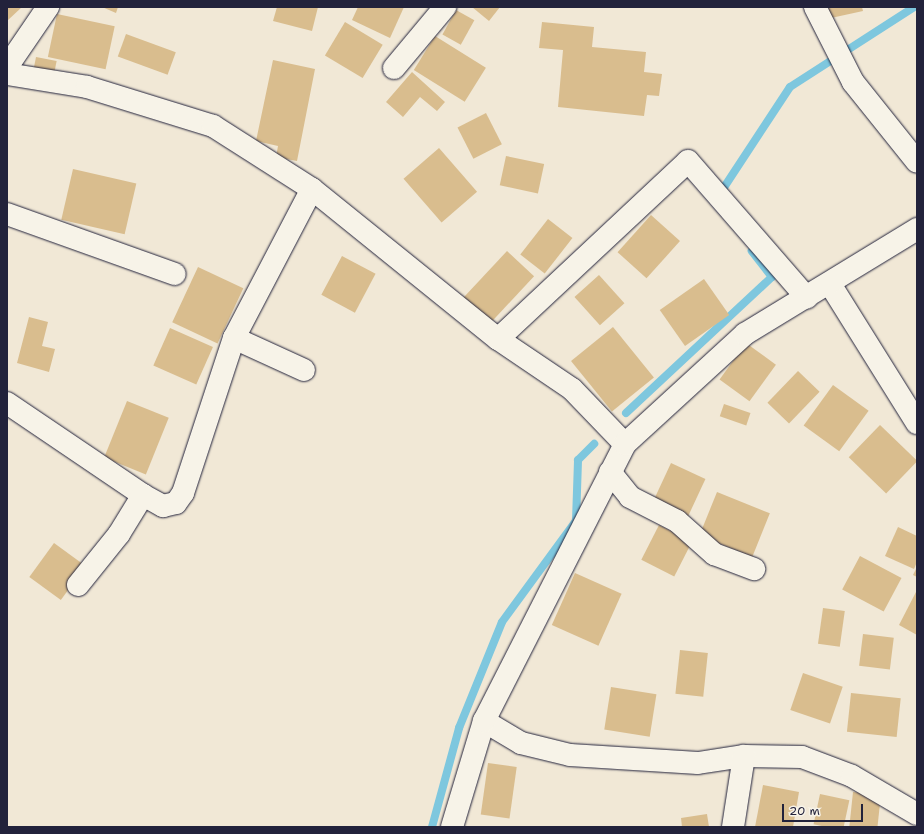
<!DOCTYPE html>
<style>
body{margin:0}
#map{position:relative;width:924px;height:834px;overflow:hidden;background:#f1e8d6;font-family:"Shantell Sans",sans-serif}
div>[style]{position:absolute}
.stream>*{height:8px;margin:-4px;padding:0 4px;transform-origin:4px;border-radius:4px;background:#7ec7de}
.building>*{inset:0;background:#d9bd8e;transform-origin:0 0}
.roads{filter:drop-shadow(0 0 1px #22223b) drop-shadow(0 0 1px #22223b)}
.minor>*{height:22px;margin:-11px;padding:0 11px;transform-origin:11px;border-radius:11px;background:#f7f3e8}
span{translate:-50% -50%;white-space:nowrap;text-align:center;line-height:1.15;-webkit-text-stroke:3px #f7f3e8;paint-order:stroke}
.frame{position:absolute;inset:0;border:8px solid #22223b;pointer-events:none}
.scale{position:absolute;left:782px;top:804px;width:81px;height:18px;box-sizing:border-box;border:2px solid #22223b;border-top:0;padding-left:5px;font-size:12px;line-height:14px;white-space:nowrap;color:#22223b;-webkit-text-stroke:3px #f7f3e8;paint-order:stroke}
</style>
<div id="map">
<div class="stream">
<div style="left:719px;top:195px;width:129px;rotate:-56.7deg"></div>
<div style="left:790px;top:87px;width:148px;rotate:-32.8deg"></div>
<div style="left:626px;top:413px;width:200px;rotate:-43deg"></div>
<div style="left:772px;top:277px;width:33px;rotate:-128deg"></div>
<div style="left:432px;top:827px;width:103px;rotate:-74.7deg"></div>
<div style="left:459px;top:728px;width:114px;rotate:-67.9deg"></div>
<div style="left:502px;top:622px;width:125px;rotate:-53.8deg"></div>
<div style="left:576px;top:521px;width:61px;rotate:-88.1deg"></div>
<div style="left:578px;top:460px;width:23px;rotate:-45deg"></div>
</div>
<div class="building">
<div style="clip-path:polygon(7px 7px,22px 7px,7px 21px)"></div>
<div style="clip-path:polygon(102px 7px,118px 7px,116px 13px)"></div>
<div style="clip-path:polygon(277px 7px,318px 7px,312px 31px,273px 21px)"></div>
<div style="clip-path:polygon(358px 7px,404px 7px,390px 38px,352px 20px)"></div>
<div style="clip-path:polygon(472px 7px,500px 7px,489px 21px)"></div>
<div style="clip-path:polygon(828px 7px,862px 7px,863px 11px,831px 18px)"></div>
<div style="left:456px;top:10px;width:21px;height:28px;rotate:29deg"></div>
<div style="left:57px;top:14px;width:59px;height:44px;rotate:12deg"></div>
<div style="left:345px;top:22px;width:44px;height:39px;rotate:31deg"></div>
<div style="clip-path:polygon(542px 22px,594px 27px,592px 47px,646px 52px,644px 72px,662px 74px,659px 96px,647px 95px,644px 116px,558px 107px,563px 50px,539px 48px)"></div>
<div style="left:126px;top:34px;width:53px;height:24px;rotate:20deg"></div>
<div style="left:435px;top:36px;width:60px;height:40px;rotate:32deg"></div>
<div style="left:36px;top:57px;width:21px;height:14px;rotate:11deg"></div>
<div style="clip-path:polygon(273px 60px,315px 69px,297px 161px,276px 157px,278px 146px,256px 141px)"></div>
<div style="clip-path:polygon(412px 72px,445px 102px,437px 111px,420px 97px,403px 117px,386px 102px)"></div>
<div style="left:486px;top:113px;width:35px;height:32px;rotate:63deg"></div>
<div style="left:439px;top:148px;width:58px;height:47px;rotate:49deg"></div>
<div style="left:506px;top:156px;width:39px;height:30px;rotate:12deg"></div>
<div style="left:73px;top:169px;width:65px;height:52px;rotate:13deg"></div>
<div style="left:651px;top:215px;width:39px;height:50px;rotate:42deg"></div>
<div style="left:548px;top:219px;width:31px;height:45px;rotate:38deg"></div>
<div style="left:507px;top:251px;width:37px;height:64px;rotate:43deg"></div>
<div style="left:342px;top:256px;width:38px;height:44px;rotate:28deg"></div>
<div style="left:198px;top:267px;width:50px;height:61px;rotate:25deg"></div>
<div style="left:599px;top:275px;width:38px;height:33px;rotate:48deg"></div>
<div style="left:704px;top:279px;width:44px;height:54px;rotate:55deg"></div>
<div style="clip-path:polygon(29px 317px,48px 322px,42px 346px,55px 349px,49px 372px,17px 363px)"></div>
<div style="left:613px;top:327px;width:65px;height:54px;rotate:51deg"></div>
<div style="left:170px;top:328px;width:47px;height:41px;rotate:24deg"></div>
<div style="left:746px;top:343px;width:37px;height:45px;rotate:36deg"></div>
<div style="left:798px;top:371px;width:30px;height:44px;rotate:44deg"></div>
<div style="left:833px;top:385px;width:44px;height:50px;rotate:36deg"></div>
<div style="left:127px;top:401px;width:45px;height:61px;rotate:22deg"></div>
<div style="left:724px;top:404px;width:28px;height:13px;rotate:19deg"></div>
<div style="left:880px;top:425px;width:52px;height:45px;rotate:44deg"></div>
<div style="left:671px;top:463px;width:38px;height:41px;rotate:25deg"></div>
<div style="left:717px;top:492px;width:57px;height:47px;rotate:22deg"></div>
<div style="left:659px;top:525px;width:37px;height:39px;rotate:27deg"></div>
<div style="clip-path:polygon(898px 527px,917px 536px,917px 562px,914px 569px,885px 556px)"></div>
<div style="left:54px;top:543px;width:39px;height:42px;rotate:36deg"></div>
<div style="left:860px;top:556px;width:47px;height:38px;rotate:28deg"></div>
<div style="clip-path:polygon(917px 567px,917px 577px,913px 575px)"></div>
<div style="left:575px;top:573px;width:51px;height:57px;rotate:24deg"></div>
<div style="clip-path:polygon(917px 590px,917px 635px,899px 625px)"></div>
<div style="left:823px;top:608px;width:22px;height:36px;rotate:8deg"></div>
<div style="left:863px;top:634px;width:31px;height:32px;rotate:7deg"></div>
<div style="left:680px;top:650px;width:28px;height:44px;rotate:6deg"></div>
<div style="left:803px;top:673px;width:42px;height:39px;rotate:19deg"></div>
<div style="left:611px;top:687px;width:46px;height:43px;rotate:9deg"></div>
<div style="left:851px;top:693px;width:50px;height:39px;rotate:6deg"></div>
<div style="left:488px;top:763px;width:29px;height:52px;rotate:8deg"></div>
<div style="clip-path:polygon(763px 785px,799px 792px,793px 827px,755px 827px)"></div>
<div style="left:853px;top:792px;width:28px;height:35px;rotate:6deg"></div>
<div style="left:820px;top:794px;width:30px;height:31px;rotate:12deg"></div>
<div style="clip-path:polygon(707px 814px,709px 827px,682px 827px,681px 818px)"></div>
</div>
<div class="roads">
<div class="minor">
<div style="left:815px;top:7px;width:84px;rotate:63.1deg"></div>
<div style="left:853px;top:82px;width:102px;rotate:51.3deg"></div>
<div style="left:7px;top:67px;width:73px;rotate:-55.7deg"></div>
<div style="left:394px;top:68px;width:80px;rotate:-50.1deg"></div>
<div style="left:7px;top:74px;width:81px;rotate:9.2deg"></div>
<div style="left:87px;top:87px;width:132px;rotate:17.2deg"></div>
<div style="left:213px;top:126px;width:117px;rotate:32.5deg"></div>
<div style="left:312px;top:189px;width:239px;rotate:38.9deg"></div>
<div style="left:498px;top:339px;width:89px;rotate:34deg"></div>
<div style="left:572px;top:389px;width:76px;rotate:46.1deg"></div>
<div style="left:7px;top:214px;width:178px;rotate:19.7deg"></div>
<div style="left:830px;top:284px;width:164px;rotate:58deg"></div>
<div style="left:234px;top:338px;width:168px;rotate:-62.4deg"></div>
<div style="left:498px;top:339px;width:260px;rotate:-43.1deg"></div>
<div style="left:688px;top:161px;width:181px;rotate:49deg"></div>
<div style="left:7px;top:403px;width:164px;rotate:34.1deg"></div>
<div style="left:143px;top:495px;width:23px;rotate:29deg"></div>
<div style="left:163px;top:506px;width:13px;rotate:-13deg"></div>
<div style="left:176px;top:503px;width:12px;rotate:-55deg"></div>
<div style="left:183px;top:493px;width:163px;rotate:-71.8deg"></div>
<div style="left:234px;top:338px;width:77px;rotate:24.6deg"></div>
<div style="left:610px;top:472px;width:32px;rotate:51deg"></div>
<div style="left:630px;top:497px;width:53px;rotate:27.1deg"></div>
<div style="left:677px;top:521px;width:50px;rotate:41.7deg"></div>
<div style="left:714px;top:554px;width:43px;rotate:20.6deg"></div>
<div style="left:78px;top:585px;width:65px;rotate:-51.2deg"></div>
<div style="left:119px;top:534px;width:46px;rotate:-58.4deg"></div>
<div style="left:484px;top:721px;width:43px;rotate:30.7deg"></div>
<div style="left:521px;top:743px;width:50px;rotate:13.8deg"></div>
<div style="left:570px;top:755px;width:128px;rotate:3.6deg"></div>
<div style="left:698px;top:763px;width:47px;rotate:-8.7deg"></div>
<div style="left:744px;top:756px;width:58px;rotate:1deg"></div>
<div style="left:802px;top:757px;width:53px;rotate:20.8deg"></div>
<div style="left:852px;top:776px;width:75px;rotate:30.3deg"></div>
<div style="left:452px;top:827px;width:111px;rotate:-73.2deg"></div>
<div style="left:484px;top:721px;width:311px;rotate:-63deg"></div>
<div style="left:625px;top:444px;width:163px;rotate:-42.5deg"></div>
<div style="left:745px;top:334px;width:202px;rotate:-31.4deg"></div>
<div style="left:733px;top:827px;width:72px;rotate:-81.2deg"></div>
</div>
</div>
<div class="frame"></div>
<div class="scale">20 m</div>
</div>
